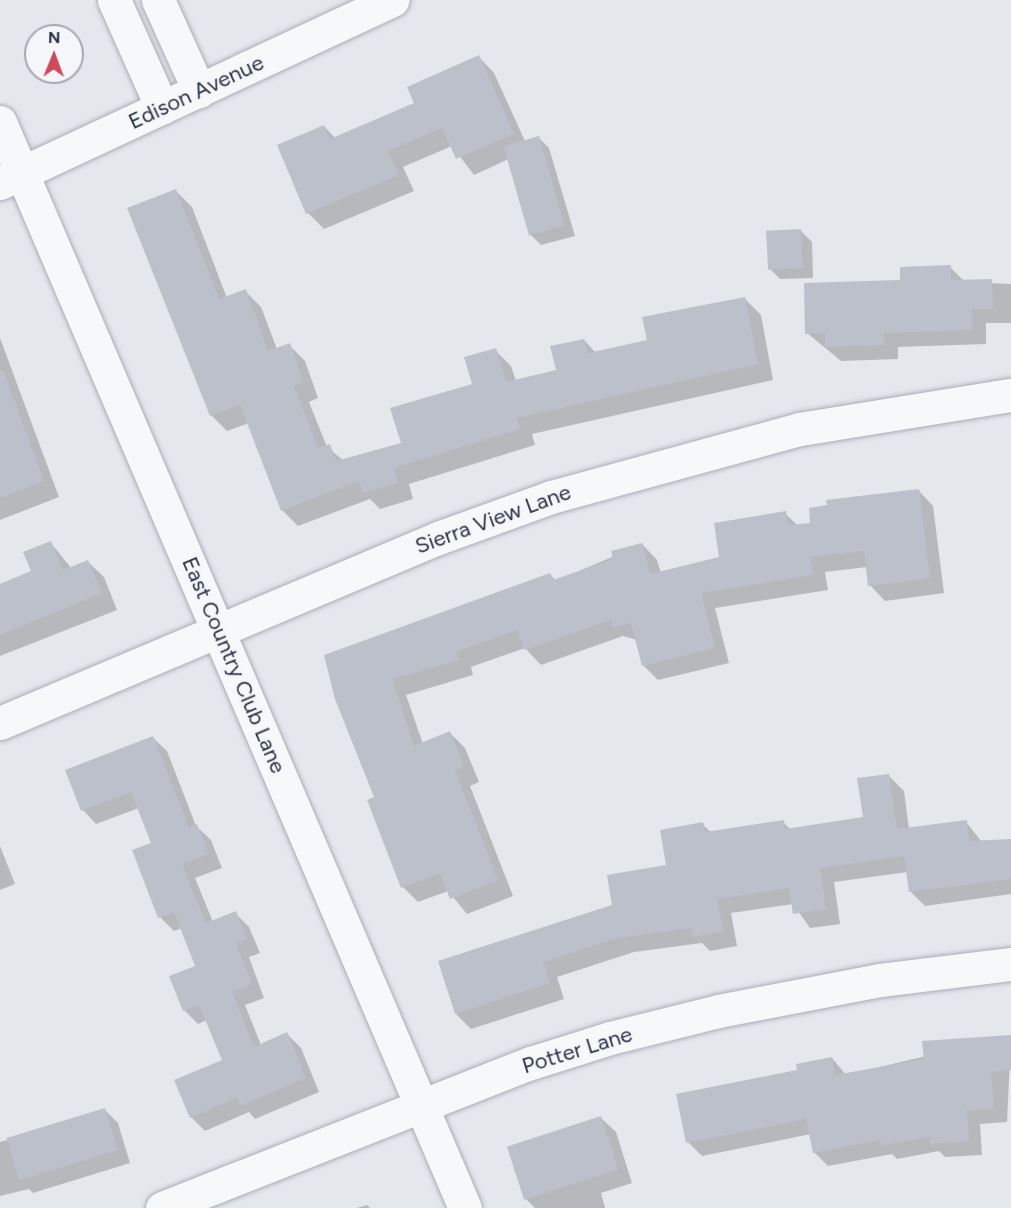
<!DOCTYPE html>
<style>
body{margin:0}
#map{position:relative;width:1011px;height:1208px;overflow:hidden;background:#e4e7ec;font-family:Figtree,sans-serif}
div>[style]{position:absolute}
.shadow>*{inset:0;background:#0003}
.building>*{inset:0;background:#bbc0ca;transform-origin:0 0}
.roads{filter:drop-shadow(0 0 2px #a9aeb7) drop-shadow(0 0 2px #a9aeb7)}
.minor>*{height:33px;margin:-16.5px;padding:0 16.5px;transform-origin:16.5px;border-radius:16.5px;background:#f7f8fa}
span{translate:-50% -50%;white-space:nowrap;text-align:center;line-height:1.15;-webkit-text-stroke:4.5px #f4f6f9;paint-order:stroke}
.street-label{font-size:22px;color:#2b3445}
.north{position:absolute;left:24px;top:24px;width:60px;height:60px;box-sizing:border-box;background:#f4f6f9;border:2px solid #a4a8b1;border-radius:50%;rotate:1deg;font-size:16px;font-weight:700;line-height:24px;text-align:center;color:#2b3445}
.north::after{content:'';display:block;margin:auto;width:21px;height:27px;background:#d1495b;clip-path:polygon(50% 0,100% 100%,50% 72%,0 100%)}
</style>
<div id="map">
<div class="shadow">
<div style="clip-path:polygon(478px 56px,494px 73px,525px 141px,538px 137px,549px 148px,575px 236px,541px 245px,530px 234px,509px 159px,474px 175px,452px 146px,403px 167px,414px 191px,324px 229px,308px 213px,279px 146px,324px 126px,335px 138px,416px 103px)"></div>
<div style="clip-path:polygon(176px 191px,192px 207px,227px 298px,245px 291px,261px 307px,277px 349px,289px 345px,305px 361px,318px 398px,309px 402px,327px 447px,344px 461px,403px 444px,474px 385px,495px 350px,511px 366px,516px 381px,558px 371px,584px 340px,596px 353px,649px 341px,745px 299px,761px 315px,773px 380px,532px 434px,535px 445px,409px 484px,413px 499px,380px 509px,370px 499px,298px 526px,282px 510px,249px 423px,227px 431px,211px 415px)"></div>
<div style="clip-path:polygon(801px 231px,812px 242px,813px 278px,780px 279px,769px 268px)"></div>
<div style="clip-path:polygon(950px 267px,965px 282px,1011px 284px,1011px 323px,986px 323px,986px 344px,898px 347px,898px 359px,841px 361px,807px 333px,902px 282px)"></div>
<div style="clip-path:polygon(0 338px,59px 497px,0 520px)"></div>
<div style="clip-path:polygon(918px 490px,933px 506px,944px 593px,885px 601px,870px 585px,867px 567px,825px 572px,828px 590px,715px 608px,729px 663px,658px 680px,643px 665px,637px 640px,623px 636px,541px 665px,525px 648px,471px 667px,473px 675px,406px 695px,423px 744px,450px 733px,465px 748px,479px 782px,470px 786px,513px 896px,467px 914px,448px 891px,418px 902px,403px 887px,376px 798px,337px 699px,550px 574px,556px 581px,642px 544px,657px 560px,661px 573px,721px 558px,785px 513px,798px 526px,811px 524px)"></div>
<div style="clip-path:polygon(51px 543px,71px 568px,87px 561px,104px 577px,117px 610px,0 656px,0 585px,33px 572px)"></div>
<div style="clip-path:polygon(153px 738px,167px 751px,196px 826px,211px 840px,222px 868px,195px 878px,213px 922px,235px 913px,249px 927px,260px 953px,249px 957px,264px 998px,245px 1005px,261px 1045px,287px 1034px,301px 1048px,319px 1092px,255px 1119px,249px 1112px,205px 1131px,191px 1117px,224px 1061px,207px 1020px,198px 1024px,184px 1010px,197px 967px,182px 928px,174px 931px,160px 917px,153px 843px,139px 808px,96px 824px,83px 810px)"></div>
<div style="clip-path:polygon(889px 776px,904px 791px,909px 829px,966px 822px,982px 842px,1011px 840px,1011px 894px,925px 906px,910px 891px,908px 872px,834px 882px,840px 924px,810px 928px,793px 904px,731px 913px,737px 946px,710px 951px,702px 943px,634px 952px,557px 977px,564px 999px,471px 1029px,456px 1014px,668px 866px,702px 824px,712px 833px,783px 822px,791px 830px,865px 818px)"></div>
<div style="clip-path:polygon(0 846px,15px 884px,0 890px)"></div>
<div style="clip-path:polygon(1011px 1036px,1007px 1122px,980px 1124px,982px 1155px,945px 1157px,939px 1151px,897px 1159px,892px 1154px,828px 1166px,814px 1152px,811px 1134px,702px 1156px,688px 1142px,799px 1071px,832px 1058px,846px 1075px)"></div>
<div style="clip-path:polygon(105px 1110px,118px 1123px,130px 1163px,33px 1193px,29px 1189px,0 1196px,0 1142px)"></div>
<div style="clip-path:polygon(601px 1118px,616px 1132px,632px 1183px,601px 1193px,605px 1208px,535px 1208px,525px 1198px)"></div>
<div style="clip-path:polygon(367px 1205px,370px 1208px,357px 1208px)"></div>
</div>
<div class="building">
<div style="clip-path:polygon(479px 55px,514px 134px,456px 159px,442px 128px,388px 151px,399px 175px,306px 214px,277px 145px,324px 125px,330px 139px,414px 103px,407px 87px)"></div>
<div style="left:539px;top:136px;width:93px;height:37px;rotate:74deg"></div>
<div style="clip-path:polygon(176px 189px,219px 299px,246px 289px,268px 351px,290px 343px,304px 382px,294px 386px,318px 448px,330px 444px,336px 461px,401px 443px,390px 408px,472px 384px,464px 357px,496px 348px,506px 382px,556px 370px,550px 346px,584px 339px,588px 353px,647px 340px,642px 317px,745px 297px,758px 364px,517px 418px,520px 429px,394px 468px,398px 483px,363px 493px,359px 481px,281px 511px,240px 405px,210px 416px,127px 208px)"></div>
<div style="left:801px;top:229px;width:39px;height:35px;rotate:87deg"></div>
<div style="clip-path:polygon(951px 265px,951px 280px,992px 279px,993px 309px,972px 309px,972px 330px,884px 333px,884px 345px,825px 347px,825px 333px,805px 334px,804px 283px,900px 280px,900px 267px)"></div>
<div style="clip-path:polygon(3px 370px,44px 481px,0 498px,0 371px)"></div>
<div style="clip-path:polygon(919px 489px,930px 578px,868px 586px,864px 551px,810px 557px,813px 575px,701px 593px,715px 648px,642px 666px,631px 623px,613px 628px,611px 620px,524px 650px,517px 630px,456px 652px,459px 660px,392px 679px,414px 746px,450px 731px,464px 767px,455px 770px,498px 880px,450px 899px,440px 873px,401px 888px,367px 800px,374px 797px,335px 699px,324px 655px,550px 573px,553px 580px,613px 559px,611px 551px,642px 543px,650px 574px,719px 557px,714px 523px,786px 511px,788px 525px,810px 523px,809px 508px,827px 505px,826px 500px)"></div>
<div style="clip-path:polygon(51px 541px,63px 570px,88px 560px,102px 593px,0 635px,0 584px,31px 571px,23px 552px)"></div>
<div style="clip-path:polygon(153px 736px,189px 828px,197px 824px,209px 854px,182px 864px,206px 923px,236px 911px,247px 939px,236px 943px,252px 984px,232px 992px,254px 1047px,287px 1032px,306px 1078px,240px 1106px,237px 1098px,190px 1118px,174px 1080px,222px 1060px,199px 1005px,183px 1011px,169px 976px,195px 966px,174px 912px,158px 918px,132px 850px,151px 843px,131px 792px,81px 811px,65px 770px)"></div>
<div style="clip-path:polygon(889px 774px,897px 829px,967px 820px,969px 841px,1011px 839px,1011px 879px,909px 892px,904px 856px,820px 868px,826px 909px,793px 914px,789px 888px,717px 899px,723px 931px,693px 937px,691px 928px,618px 938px,543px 962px,550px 983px,455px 1014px,438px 961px,612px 905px,607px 875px,666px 865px,660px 830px,703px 822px,705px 832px,784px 820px,785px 829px,863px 817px,857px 778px)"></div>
<div style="clip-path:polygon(1011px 1035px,1011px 1070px,991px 1072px,994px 1109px,967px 1110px,969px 1141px,930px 1144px,929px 1137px,881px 1145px,880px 1140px,813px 1153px,806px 1119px,686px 1143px,676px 1094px,797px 1070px,796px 1064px,832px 1057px,835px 1075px,924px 1059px,922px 1041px)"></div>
<div style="left:105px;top:1108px;width:44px;height:103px;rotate:73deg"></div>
<div style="left:601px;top:1116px;width:56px;height:99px;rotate:72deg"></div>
</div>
<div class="roads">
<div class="minor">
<div style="left:114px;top:0;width:118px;rotate:66deg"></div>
<div style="left:158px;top:0;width:100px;rotate:65.7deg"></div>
<div style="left:0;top:122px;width:1181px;rotate:66.82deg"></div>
<div style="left:0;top:183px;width:433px;rotate:-25deg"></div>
<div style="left:0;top:723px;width:475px;rotate:-22.9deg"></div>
<div style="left:438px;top:538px;width:120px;rotate:-19.9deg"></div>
<div style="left:551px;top:497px;width:258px;rotate:-15.3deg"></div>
<div style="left:800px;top:429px;width:214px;rotate:-9.2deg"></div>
<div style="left:162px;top:1208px;width:396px;rotate:-21.5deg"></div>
<div style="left:531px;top:1063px;width:83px;rotate:-17.6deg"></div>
<div style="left:610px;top:1038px;width:111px;rotate:-14deg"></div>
<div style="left:718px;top:1011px;width:165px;rotate:-10.8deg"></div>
<div style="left:880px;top:980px;width:132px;rotate:-7deg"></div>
</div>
</div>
<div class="street-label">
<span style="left:196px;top:92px;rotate:-25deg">Edison Avenue</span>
<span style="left:493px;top:519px;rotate:-20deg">Sierra View Lane</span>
<span style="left:234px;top:665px;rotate:67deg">East Country Club Lane</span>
<span style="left:577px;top:1050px;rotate:-17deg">Potter Lane</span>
</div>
<div class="north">N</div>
</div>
